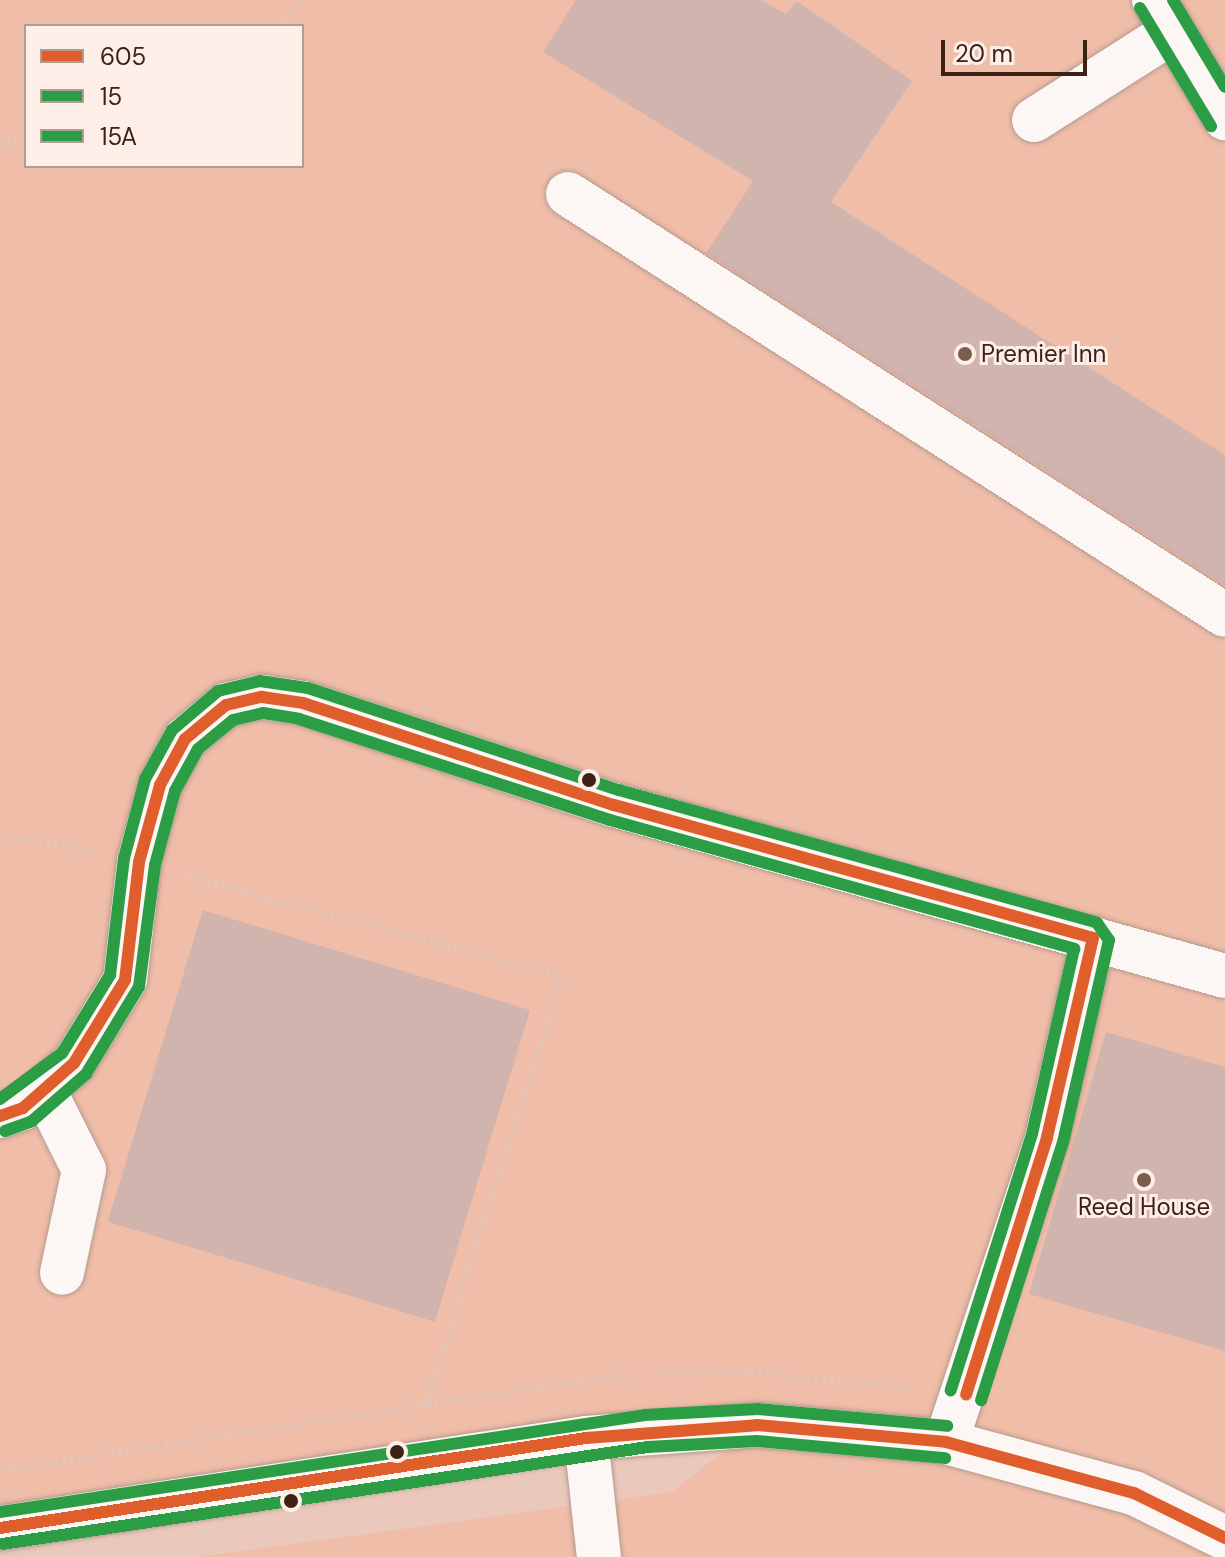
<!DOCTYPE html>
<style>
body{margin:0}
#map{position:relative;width:1225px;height:1557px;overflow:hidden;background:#eac9bc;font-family:"DM Sans",sans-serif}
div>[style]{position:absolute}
.built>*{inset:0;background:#f0bda8}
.building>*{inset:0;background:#d2b4ae;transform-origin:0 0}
.path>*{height:5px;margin-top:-2.5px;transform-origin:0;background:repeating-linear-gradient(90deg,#d6ccc7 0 2px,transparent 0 8px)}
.roads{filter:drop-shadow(0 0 2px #b59a8e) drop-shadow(0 0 2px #b59a8e)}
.minor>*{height:44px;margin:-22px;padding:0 22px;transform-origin:22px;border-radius:22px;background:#fcf7f5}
.bus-1>*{height:12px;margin:-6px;padding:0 6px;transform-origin:6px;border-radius:6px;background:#e05d2c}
.bus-2>*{height:12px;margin:-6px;padding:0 6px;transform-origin:6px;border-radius:6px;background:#2b9d45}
.bus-3>*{height:12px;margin:-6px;padding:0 6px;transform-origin:6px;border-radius:6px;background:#2b9d45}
.dots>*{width:22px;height:22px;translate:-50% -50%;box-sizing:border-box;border:4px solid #feeee8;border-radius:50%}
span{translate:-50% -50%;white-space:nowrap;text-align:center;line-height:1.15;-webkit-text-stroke:6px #feeee8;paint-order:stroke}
.poi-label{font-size:24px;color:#3d2115}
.left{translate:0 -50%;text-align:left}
.legend{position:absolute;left:24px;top:24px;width:280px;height:144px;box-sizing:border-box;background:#feeee8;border:2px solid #b19c94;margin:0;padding:10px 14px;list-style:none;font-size:24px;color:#3d2115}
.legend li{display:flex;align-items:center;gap:16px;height:40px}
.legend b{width:40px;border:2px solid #b19c94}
.scale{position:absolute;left:941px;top:40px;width:146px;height:36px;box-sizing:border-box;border:4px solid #3d2115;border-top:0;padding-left:10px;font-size:24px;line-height:28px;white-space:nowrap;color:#3d2115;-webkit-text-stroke:6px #feeee8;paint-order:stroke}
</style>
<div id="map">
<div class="built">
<div style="clip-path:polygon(evenodd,0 0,1225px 0,1225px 1557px,198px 1557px,672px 1492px,756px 1426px,0 1528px,0 0,26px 26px,302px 26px,302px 166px,26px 166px,26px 26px)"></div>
</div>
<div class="building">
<div style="clip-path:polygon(576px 0,761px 0,786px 14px,797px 1px,912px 81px,831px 202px,1225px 455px,1225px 585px,706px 253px,753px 181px,543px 52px)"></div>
<div style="left:203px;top:910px;width:342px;height:326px;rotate:17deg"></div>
<div style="clip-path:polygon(1106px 1032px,1225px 1067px,1225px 1351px,1029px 1294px)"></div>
</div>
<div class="path">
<div style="left:277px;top:26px;width:34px;rotate:-50deg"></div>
<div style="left:0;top:145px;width:28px;rotate:-21deg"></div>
<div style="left:0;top:835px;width:94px;rotate:9.8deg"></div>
<div style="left:184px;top:875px;width:391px;rotate:15.1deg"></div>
<div style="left:561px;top:977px;width:452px;rotate:107.6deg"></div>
<div style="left:0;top:1470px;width:616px;rotate:-8.77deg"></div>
<div style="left:609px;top:1376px;width:142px;rotate:-1.6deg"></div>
<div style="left:751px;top:1372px;width:161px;rotate:5.7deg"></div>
</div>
<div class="roads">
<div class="minor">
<div style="left:1154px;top:0;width:138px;rotate:59deg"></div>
<div style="left:1034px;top:120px;width:160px;rotate:-32.5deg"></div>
<div style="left:568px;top:194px;width:780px;rotate:32.65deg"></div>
<div style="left:44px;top:1090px;width:89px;rotate:63.4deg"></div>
<div style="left:84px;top:1170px;width:105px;rotate:102.1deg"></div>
<div style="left:0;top:1116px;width:24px;rotate:-19deg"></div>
<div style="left:23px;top:1108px;width:68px;rotate:-41.4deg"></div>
<div style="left:74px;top:1063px;width:97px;rotate:-58.4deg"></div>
<div style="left:125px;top:980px;width:119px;rotate:-83.2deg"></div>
<div style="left:139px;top:862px;width:80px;rotate:-74.7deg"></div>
<div style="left:160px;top:785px;width:52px;rotate:-61.5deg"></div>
<div style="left:185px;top:739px;width:53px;rotate:-39.7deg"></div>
<div style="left:226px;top:705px;width:37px;rotate:-13deg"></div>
<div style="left:262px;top:697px;width:41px;rotate:8.3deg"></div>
<div style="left:303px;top:703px;width:327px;rotate:18.2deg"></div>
<div style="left:614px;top:805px;width:634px;rotate:15.64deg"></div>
<div style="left:586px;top:1438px;width:120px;rotate:83.8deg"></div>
<div style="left:946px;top:1442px;width:320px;rotate:-71.6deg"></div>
<div style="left:1047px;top:1138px;width:205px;rotate:-77deg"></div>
<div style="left:0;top:1528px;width:593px;rotate:-8.73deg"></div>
<div style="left:586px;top:1438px;width:171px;rotate:-4.3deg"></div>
<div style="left:757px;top:1425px;width:190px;rotate:5.1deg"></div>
<div style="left:946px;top:1442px;width:195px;rotate:15.2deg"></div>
<div style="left:1134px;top:1493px;width:102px;rotate:26.3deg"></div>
</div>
</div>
<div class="bus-1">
<div style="left:0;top:1116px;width:24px;rotate:-19deg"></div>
<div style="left:23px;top:1108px;width:68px;rotate:-41.4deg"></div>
<div style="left:74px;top:1063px;width:97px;rotate:-58.4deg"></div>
<div style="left:125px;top:980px;width:119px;rotate:-83.2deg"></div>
<div style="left:139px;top:862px;width:80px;rotate:-74.7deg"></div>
<div style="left:160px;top:785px;width:52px;rotate:-61.5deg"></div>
<div style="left:185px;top:739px;width:53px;rotate:-39.7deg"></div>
<div style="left:226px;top:705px;width:37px;rotate:-13deg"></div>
<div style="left:262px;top:697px;width:41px;rotate:8.3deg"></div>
<div style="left:303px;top:703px;width:327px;rotate:18.2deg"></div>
<div style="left:614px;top:805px;width:497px;rotate:15.5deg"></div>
<div style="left:1093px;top:938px;width:205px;rotate:103deg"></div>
<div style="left:1047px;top:1138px;width:269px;rotate:107.5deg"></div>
<div style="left:0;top:1528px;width:593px;rotate:-8.73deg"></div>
<div style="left:586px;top:1438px;width:171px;rotate:-4.3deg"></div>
<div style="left:757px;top:1425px;width:190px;rotate:5.1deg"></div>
<div style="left:946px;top:1442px;width:195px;rotate:15.2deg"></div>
<div style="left:1134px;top:1493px;width:102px;rotate:26.3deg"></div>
</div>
<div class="bus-2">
<div style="left:1140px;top:8px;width:138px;rotate:59deg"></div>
<div style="left:5px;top:1131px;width:29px;rotate:-20deg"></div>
<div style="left:32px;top:1121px;width:72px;rotate:-41deg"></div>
<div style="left:86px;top:1074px;width:102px;rotate:-58.7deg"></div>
<div style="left:139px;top:987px;width:123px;rotate:-82.5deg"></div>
<div style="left:155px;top:865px;width:77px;rotate:-74.9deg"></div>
<div style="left:175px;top:791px;width:48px;rotate:-61.3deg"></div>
<div style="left:198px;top:749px;width:45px;rotate:-39.6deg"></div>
<div style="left:233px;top:720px;width:31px;rotate:-13deg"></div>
<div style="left:263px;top:713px;width:36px;rotate:9deg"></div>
<div style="left:299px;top:719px;width:327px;rotate:18deg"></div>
<div style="left:610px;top:820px;width:482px;rotate:15.5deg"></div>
<div style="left:1074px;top:949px;width:190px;rotate:102.8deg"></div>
<div style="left:1032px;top:1134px;width:269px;rotate:107.6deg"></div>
<div style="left:2px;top:1544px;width:653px;rotate:-8.54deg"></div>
<div style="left:648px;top:1447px;width:109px;rotate:-3.2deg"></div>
<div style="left:757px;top:1441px;width:189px;rotate:5.2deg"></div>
</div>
<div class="bus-3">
<div style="left:1173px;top:0;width:101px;rotate:59.1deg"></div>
<div style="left:0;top:1099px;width:77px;rotate:-36.6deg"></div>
<div style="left:62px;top:1053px;width:92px;rotate:-58.4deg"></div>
<div style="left:110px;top:975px;width:118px;rotate:-83.2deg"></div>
<div style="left:124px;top:858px;width:82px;rotate:-75.1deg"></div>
<div style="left:145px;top:779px;width:56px;rotate:-61.1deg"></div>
<div style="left:172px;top:730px;width:60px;rotate:-40.3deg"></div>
<div style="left:218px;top:691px;width:43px;rotate:-13.4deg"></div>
<div style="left:260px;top:681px;width:49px;rotate:8.3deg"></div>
<div style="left:308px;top:688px;width:327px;rotate:18.2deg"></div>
<div style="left:619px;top:790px;width:496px;rotate:15.5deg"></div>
<div style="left:1097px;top:923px;width:21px;rotate:55deg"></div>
<div style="left:1109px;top:940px;width:207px;rotate:102.8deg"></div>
<div style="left:1063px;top:1142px;width:271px;rotate:107.6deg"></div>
<div style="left:0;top:1512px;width:652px;rotate:-8.55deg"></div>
<div style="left:645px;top:1415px;width:113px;rotate:-3deg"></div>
<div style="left:758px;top:1409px;width:190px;rotate:5.1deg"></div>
</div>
<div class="dots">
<div style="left:965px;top:354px;background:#7a5c4f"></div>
<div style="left:589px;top:780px;background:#3d2115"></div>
<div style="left:1144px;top:1180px;background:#7a5c4f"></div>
<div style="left:397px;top:1452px;background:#3d2115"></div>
<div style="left:291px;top:1501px;background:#3d2115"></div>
</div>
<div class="poi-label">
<span class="left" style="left:981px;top:354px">Premier Inn</span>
<span style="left:1144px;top:1207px">Reed House</span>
</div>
<ul class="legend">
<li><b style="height:10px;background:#e05d2c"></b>605</li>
<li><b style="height:10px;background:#2b9d45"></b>15</li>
<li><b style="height:10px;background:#2b9d45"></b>15A</li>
</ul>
<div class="scale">20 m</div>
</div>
